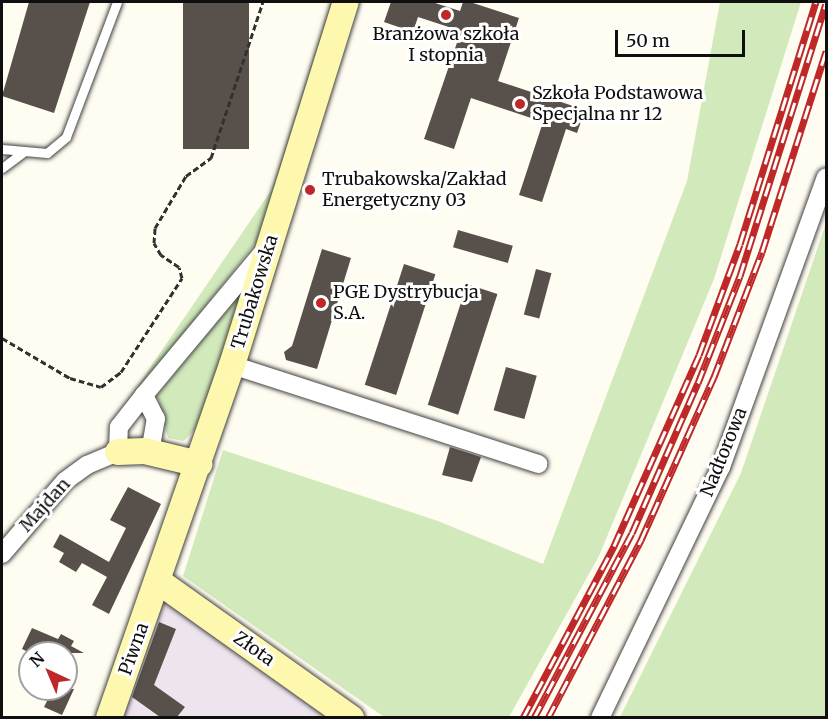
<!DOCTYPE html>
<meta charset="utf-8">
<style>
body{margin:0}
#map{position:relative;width:828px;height:719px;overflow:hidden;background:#fffdf1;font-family:Merriweather,serif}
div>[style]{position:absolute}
.industrial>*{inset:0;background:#ede4ed}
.green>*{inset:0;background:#d1e9bb}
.building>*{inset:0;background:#58514b;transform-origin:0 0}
.path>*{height:3px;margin-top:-1.5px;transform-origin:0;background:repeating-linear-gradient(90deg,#313131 0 6px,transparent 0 9px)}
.roads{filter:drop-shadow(0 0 2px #424242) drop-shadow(0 0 2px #424242)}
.lane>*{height:9px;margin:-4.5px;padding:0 4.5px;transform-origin:4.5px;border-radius:4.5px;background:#fff}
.street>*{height:18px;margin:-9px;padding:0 9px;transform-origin:9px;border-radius:9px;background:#fff}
.secondary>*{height:26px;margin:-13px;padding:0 13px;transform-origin:13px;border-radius:13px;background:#fdf8ae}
.rail>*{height:7px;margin-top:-3.5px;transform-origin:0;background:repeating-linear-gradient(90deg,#fff 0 14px,#be2828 0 28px);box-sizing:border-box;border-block:2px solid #be2828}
.dots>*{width:16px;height:16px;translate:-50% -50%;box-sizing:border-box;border:3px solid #fff;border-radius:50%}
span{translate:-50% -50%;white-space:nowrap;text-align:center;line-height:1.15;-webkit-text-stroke:6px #fff;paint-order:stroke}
.poi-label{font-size:18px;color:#0f0f0f}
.left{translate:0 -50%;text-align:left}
.street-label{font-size:18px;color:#0f0f0f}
.frame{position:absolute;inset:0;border:3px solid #0f0f0f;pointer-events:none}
.north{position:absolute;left:18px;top:641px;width:60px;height:60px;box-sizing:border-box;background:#fff;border:2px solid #9f9f9f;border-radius:50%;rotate:316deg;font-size:16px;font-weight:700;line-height:24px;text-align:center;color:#0f0f0f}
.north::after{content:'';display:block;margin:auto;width:21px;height:27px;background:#be2828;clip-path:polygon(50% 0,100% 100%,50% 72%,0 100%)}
.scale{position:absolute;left:615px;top:30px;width:130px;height:27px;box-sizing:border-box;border:3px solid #0f0f0f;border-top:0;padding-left:8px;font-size:18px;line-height:21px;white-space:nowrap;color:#0f0f0f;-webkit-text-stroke:4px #fff;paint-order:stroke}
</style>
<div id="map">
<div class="industrial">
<div style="clip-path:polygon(164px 602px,327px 717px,123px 718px)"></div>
</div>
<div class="green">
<div style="clip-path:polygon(331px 2px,337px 2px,262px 235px,111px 425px,272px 189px)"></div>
<div style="clip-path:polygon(720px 2px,801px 2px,714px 279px,599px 556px,509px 717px,384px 717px,183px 576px,223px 450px,438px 521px,543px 564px,687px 181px)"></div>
<div style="clip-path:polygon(826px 223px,826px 717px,620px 717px,741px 473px)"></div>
<div style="clip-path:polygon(245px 285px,198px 433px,194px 430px,184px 441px,168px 438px,157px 395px)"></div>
</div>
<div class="building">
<div style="clip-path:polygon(29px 2px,90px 2px,54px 113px,2px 96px)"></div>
<div style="left:183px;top:2px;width:66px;height:147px"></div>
<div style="clip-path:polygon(391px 2px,432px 2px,460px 11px,463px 2px,470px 2px,519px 18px,498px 81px,585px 110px,577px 133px,566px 129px,542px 202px,519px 195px,543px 122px,471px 98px,454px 149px,424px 139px,461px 31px,418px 17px,413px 32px,384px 22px)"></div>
<div style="left:458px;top:230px;width:57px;height:18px;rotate:16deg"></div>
<div style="clip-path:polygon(322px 249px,351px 258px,317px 369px,286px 360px,284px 352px,292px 346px)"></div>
<div style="left:404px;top:264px;width:33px;height:127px;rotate:18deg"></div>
<div style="left:536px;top:269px;width:16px;height:47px;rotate:15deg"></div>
<div style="left:467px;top:284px;width:32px;height:127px;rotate:18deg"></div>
<div style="left:506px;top:367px;width:32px;height:45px;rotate:16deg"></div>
<div style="clip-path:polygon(450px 447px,481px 457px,472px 482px,442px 475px)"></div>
<div style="clip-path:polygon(128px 487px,161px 504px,109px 614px,92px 605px,107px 577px,82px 563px,76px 572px,59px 562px,64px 553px,53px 547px,60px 534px,109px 562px,126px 528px,110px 520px)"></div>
<div style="clip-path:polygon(159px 622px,176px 629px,154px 685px,185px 707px,177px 717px,160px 717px,132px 697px)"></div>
<div style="clip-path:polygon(32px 628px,58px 639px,61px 634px,74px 641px,71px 646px,84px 653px,30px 653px,22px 649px)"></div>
<div style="clip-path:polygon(53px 689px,74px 689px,62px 715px,44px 707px)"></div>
</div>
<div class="path">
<div style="left:2px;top:338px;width:79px;rotate:30.5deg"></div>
<div style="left:70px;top:378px;width:32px;rotate:16deg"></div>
<div style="left:101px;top:387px;width:25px;rotate:-37deg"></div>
<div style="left:121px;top:372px;width:112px;rotate:-57deg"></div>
<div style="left:182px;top:278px;width:11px;rotate:-105deg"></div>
<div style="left:179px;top:267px;width:22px;rotate:-146deg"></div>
<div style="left:161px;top:255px;width:14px;rotate:-120deg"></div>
<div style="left:154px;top:243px;width:15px;rotate:-86deg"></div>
<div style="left:155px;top:228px;width:61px;rotate:-59.2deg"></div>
<div style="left:186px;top:176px;width:31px;rotate:-36deg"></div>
<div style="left:211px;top:158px;width:164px;rotate:-71.6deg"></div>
</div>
<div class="roads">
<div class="lane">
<div style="left:2px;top:149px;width:45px;rotate:5.1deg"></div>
<div style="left:47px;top:153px;width:25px;rotate:-40deg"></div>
<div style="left:66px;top:137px;width:144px;rotate:-69.3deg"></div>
<div style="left:2px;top:168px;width:26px;rotate:-37deg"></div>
</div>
<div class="street">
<div style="left:232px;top:365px;width:322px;rotate:17.9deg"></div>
<div style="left:150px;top:452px;width:34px;rotate:-80deg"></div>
<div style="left:156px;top:419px;width:27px;rotate:-117deg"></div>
<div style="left:144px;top:395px;width:186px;rotate:-50.2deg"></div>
<div style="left:2px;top:554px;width:96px;rotate:-49.2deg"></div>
<div style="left:65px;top:481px;width:27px;rotate:-36deg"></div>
<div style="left:87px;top:465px;width:34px;rotate:-23deg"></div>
<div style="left:118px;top:452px;width:25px;rotate:-88deg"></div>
<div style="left:119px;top:427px;width:41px;rotate:-52deg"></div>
<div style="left:600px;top:718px;width:279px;rotate:-64.3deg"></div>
<div style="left:721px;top:467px;width:308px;rotate:-70.1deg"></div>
</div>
<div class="secondary">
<div style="left:118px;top:452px;width:27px;rotate:-2deg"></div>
<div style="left:145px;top:451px;width:56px;rotate:13.5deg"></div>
<div style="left:158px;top:581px;width:237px;rotate:35.4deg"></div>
<div style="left:109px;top:718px;width:374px;rotate:-70.8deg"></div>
<div style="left:232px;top:365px;width:380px;rotate:-72.6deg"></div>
</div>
</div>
<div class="rail">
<div style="left:523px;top:718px;width:195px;rotate:-62.1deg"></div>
<div style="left:614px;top:546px;width:209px;rotate:-66deg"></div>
<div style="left:699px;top:355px;width:118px;rotate:-69.7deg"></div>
<div style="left:740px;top:244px;width:254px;rotate:-72.6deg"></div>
<div style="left:534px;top:718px;width:209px;rotate:-62.1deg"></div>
<div style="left:632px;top:533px;width:164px;rotate:-66.3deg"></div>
<div style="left:698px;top:383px;width:115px;rotate:-68.6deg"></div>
<div style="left:740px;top:276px;width:285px;rotate:-72.5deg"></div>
<div style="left:548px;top:718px;width:201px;rotate:-62.4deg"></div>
<div style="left:641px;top:540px;width:179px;rotate:-65.9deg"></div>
<div style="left:714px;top:377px;width:134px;rotate:-69deg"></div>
<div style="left:762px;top:252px;width:211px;rotate:-72.3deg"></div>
</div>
<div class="dots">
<div style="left:446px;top:15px;background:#be2828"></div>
<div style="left:520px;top:104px;background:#be2828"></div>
<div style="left:310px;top:190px;background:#be2828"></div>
<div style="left:321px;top:303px;background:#be2828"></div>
</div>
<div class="poi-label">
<span style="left:446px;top:45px">Branżowa szkoła<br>I stopnia</span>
<span class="left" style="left:532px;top:104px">Szkoła Podstawowa<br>Specjalna nr 12</span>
<span class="left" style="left:322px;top:190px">Trubakowska/Zakład<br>Energetyczny 03</span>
<span class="left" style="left:333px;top:303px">PGE Dystrybucja<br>S.A.</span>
</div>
<div class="street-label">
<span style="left:255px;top:292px;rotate:-73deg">Trubakowska</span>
<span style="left:724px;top:452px;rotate:-68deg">Nadtorowa</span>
<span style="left:45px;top:505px;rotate:-48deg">Majdan</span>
<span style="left:134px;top:649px;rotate:-70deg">Piwna</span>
<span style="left:254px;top:649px;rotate:35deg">Złota</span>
</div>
<div class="frame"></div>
<div class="north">N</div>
<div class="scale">50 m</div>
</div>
